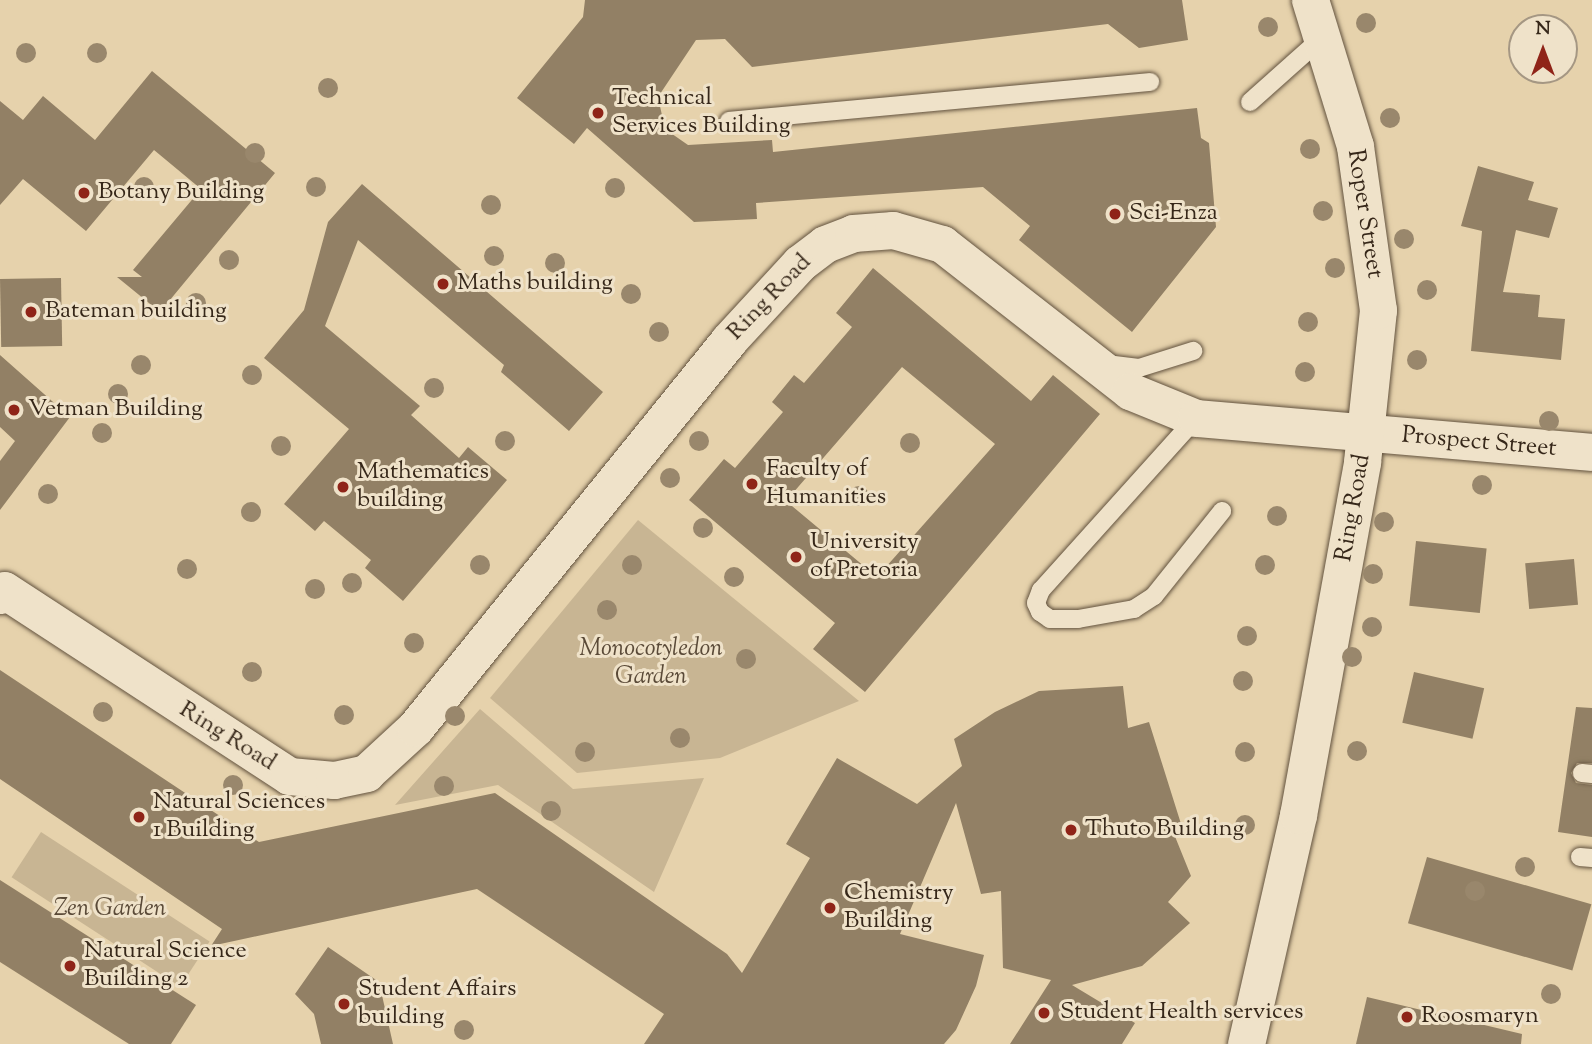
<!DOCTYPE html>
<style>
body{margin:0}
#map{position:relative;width:1592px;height:1044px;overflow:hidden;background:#e6d2ac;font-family:"Sorts Mill Goudy",serif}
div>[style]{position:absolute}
.green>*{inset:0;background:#c8b593;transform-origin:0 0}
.building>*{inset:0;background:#928065;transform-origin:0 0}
.roads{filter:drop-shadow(0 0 2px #62523e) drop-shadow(0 0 2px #62523e)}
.service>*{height:18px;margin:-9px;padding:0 9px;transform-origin:9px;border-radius:9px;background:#efe2c9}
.minor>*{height:37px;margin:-18.5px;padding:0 18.5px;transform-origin:18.5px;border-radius:18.5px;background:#efe2c9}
.trees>*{width:20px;height:20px;margin:-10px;border-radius:50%;background:#99876c}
.dots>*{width:19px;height:19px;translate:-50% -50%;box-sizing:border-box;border:4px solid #efe2c9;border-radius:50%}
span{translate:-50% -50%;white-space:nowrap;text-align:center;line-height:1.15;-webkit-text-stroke:6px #efe2c9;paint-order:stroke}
.poi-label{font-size:24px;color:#362719}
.left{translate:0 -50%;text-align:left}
.street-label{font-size:24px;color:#362719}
.park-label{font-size:24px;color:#5a4a38;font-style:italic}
.north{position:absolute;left:1508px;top:14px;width:70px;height:70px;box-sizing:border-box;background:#efe2c9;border:2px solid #a59783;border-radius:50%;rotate:0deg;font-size:19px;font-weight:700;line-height:28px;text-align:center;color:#362719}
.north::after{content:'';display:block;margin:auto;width:24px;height:32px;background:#8f2418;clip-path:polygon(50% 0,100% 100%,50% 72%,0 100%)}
</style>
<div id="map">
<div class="green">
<div style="clip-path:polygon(638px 520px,859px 701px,720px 758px,577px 773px,490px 698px)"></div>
<div style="clip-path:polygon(480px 709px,573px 789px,704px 778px,654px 892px,498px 785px,395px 805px)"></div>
<div style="left:41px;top:832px;width:201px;height:54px;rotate:33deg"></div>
</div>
<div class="building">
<div style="clip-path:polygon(585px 0,1182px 0,1188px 40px,1139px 48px,1108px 24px,752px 67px,725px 39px,696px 40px,658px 97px,665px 129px,688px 145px,772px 140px,773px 152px,1197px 108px,1201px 138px,1209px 143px,1216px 227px,1132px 332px,1019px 240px,1030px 226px,983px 187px,756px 203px,757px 219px,694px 222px,587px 128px,574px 144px,517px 98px,583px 17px)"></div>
<div style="clip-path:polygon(152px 71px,275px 173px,160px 312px,117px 277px,142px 277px,133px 270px,201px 189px,154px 150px,86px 231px,23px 179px,0 205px,0 101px,23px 120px,43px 96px,95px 140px)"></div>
<div style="clip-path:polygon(1478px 166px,1534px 182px,1528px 200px,1558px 208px,1549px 238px,1516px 230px,1503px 292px,1540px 295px,1538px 317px,1565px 319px,1561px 360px,1471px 351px,1482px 231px,1461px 226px)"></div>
<div style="clip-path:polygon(362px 184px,603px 392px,569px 431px,501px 372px,504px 365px,358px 240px,325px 326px,420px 406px,411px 415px,459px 458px,468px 447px,507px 480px,403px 601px,365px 568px,371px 560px,324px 521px,315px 531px,284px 504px,349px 429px,264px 358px,304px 310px,328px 222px)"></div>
<div style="clip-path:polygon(evenodd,873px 268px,1031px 401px,1053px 375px,1100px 414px,865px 692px,813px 649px,835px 623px,689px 500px,724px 459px,735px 468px,783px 412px,772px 402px,794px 375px,804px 383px,852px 327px,836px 313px,873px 268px,902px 367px,995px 444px,877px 577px,786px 501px,902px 367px)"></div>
<div style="left:61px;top:278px;width:68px;height:61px;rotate:89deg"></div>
<div style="clip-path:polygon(0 355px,70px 417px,0 510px,0 461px,15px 441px,0 427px)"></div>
<div style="left:1416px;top:541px;width:71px;height:65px;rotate:6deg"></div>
<div style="left:1574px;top:559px;width:46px;height:49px;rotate:85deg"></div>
<div style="clip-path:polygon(0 670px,259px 842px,495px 793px,727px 954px,742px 973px,810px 858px,786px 844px,837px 758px,917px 804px,962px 766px,954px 739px,995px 712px,1039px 691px,1123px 686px,1128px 728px,1149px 722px,1182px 827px,1174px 834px,1191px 876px,1168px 902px,1190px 923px,1142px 966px,1072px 985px,1135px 1023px,1122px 1044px,1010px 1044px,1051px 980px,1003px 968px,1001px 891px,981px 894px,956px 803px,900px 934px,984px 955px,976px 986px,956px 1030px,944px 1044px,644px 1044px,664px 1014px,477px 889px,211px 946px,222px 929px,0 779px)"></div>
<div style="left:1414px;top:672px;width:72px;height:52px;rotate:13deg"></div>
<div style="clip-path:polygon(1576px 707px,1592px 708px,1592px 763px,1577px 763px,1571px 773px,1576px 783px,1592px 785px,1592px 837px,1558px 832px)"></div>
<div style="left:1427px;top:857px;width:171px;height:69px;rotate:16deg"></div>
<div style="clip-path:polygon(0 880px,196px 1005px,171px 1044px,129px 1044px,0 962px)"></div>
<div style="clip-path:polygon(328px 947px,379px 982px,393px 1044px,321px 1044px,314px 1014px,295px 994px)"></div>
<div style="clip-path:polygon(1367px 997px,1522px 1034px,1521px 1044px,1356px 1044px)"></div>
</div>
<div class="roads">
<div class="service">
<div style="left:1250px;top:102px;width:98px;rotate:-41.7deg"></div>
<div style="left:729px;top:121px;width:423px;rotate:-5.3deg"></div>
<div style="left:1106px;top:364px;width:33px;rotate:7deg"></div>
<div style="left:1139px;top:368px;width:57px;rotate:-17.5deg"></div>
<div style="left:1196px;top:418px;width:232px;rotate:132deg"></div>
<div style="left:1041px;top:590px;width:14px;rotate:111deg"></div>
<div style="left:1036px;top:603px;width:10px;rotate:66deg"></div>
<div style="left:1040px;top:612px;width:12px;rotate:35deg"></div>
<div style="left:1050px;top:619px;width:28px"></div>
<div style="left:1078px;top:619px;width:57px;rotate:-10.1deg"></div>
<div style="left:1134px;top:609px;width:24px;rotate:-33deg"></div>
<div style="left:1154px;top:596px;width:109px;rotate:-51.3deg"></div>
<div style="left:1582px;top:773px;width:10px;rotate:6deg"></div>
<div style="left:1580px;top:857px;width:12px;rotate:5deg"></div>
</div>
<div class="minor">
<div style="left:0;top:595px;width:6px;rotate:-51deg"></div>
<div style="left:4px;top:590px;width:340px;rotate:33.1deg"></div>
<div style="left:289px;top:776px;width:45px;rotate:5.1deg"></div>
<div style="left:334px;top:780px;width:33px;rotate:-12deg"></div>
<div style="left:366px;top:773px;width:67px;rotate:-42.6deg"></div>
<div style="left:415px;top:728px;width:498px;rotate:-51deg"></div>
<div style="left:728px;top:341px;width:106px;rotate:-47.3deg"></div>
<div style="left:800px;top:263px;width:31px;rotate:-37deg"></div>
<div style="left:825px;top:244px;width:30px;rotate:-21deg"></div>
<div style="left:853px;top:233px;width:40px;rotate:-4.3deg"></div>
<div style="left:893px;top:230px;width:51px;rotate:15.9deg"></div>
<div style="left:942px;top:244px;width:239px;rotate:38deg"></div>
<div style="left:1130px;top:391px;width:71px;rotate:22.2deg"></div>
<div style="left:1196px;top:418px;width:397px;rotate:4.9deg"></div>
<div style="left:1246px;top:1044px;width:235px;rotate:-77.2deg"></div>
<div style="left:1298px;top:815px;width:359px;rotate:-79.7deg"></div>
<div style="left:1362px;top:462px;width:153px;rotate:-84deg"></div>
<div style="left:1378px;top:310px;width:166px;rotate:-98deg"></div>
<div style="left:1355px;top:146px;width:153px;rotate:-107.1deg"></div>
</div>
</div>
<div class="trees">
<div style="left:1366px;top:23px"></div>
<div style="left:1268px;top:27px"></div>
<div style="left:26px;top:53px"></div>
<div style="left:97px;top:53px"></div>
<div style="left:328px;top:88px"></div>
<div style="left:1390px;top:118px"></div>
<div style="left:1310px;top:149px"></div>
<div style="left:255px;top:153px"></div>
<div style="left:144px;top:187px"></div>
<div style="left:316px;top:187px"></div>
<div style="left:615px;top:188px"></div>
<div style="left:491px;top:205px"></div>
<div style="left:1323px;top:211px"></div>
<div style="left:1404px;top:239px"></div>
<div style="left:494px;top:256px"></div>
<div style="left:229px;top:260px"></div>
<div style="left:555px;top:263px"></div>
<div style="left:1335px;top:268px"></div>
<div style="left:1427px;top:290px"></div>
<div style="left:631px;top:294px"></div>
<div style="left:196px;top:303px"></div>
<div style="left:1308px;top:322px"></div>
<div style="left:659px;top:332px"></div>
<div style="left:1417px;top:360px"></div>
<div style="left:141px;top:365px"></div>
<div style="left:1305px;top:372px"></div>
<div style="left:252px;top:375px"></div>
<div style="left:434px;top:388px"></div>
<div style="left:118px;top:394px"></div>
<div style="left:1549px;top:421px"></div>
<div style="left:102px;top:433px"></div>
<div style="left:505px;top:441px"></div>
<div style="left:699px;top:441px"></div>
<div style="left:910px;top:443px"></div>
<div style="left:281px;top:446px"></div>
<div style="left:670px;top:478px"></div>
<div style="left:1482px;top:485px"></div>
<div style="left:48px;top:494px"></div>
<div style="left:859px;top:496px"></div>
<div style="left:251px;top:512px"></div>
<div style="left:1277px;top:516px"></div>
<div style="left:1384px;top:522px"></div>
<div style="left:703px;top:528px"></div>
<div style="left:480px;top:565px"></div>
<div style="left:632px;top:565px"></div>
<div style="left:1265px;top:565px"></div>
<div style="left:187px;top:569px"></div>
<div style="left:1373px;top:574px"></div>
<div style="left:734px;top:577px"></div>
<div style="left:352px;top:583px"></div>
<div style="left:315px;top:589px"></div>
<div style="left:607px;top:610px"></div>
<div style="left:1372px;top:627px"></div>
<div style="left:1247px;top:636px"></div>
<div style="left:414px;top:643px"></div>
<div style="left:1352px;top:657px"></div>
<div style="left:746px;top:659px"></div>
<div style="left:252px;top:672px"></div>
<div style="left:1243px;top:681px"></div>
<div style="left:103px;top:712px"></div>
<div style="left:344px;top:715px"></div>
<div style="left:455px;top:716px"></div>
<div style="left:680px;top:738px"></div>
<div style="left:1357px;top:751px"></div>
<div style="left:585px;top:752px"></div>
<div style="left:1245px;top:752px"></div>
<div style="left:233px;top:785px"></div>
<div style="left:444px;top:786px"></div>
<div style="left:551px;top:811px"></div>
<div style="left:1245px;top:825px"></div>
<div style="left:1525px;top:867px"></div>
<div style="left:1475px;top:891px"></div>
<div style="left:1551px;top:994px"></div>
<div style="left:464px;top:1030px"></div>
</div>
<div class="dots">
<div style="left:598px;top:113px;background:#8f2418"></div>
<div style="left:84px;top:193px;background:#8f2418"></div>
<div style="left:1115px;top:214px;background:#8f2418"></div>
<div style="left:443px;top:284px;background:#8f2418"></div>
<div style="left:31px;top:312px;background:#8f2418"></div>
<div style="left:14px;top:410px;background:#8f2418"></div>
<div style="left:752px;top:484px;background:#8f2418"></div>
<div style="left:343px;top:487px;background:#8f2418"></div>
<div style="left:796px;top:557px;background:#8f2418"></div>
<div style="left:139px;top:817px;background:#8f2418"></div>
<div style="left:1071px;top:830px;background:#8f2418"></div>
<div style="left:830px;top:908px;background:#8f2418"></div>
<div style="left:70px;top:966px;background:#8f2418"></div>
<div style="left:344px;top:1004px;background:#8f2418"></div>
<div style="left:1044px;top:1013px;background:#8f2418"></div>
<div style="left:1407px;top:1017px;background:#8f2418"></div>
</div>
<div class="poi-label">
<span class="left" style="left:612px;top:113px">Technical<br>Services Building</span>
<span class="left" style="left:98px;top:193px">Botany Building</span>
<span class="left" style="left:1129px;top:214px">Sci-Enza</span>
<span class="left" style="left:457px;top:284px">Maths building</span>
<span class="left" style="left:45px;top:312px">Bateman building</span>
<span class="left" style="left:28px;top:410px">Vetman Building</span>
<span class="left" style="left:766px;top:484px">Faculty of<br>Humanities</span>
<span class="left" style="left:357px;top:487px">Mathematics<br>building</span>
<span class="left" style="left:810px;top:557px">University<br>of Pretoria</span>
<span class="left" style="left:153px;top:817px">Natural Sciences<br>1 Building</span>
<span class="left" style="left:1085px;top:830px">Thuto Building</span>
<span class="left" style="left:844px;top:908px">Chemistry<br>Building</span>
<span class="left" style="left:84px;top:966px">Natural Science<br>Building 2</span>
<span class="left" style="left:358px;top:1004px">Student Affairs<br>building</span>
<span class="left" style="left:1060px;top:1013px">Student Health services</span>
<span class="left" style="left:1421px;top:1017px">Roosmaryn</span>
</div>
<div class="street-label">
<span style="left:1364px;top:214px;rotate:81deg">Roper Street</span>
<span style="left:770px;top:298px;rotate:-46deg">Ring Road</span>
<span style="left:1479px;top:443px;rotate:5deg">Prospect Street</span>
<span style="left:1354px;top:508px;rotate:-80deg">Ring Road</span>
<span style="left:227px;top:737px;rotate:32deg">Ring Road</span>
</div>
<div class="park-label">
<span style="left:651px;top:664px">Monocotyledon<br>Garden</span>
<span style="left:110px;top:910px">Zen Garden</span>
</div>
<div class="north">N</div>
</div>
